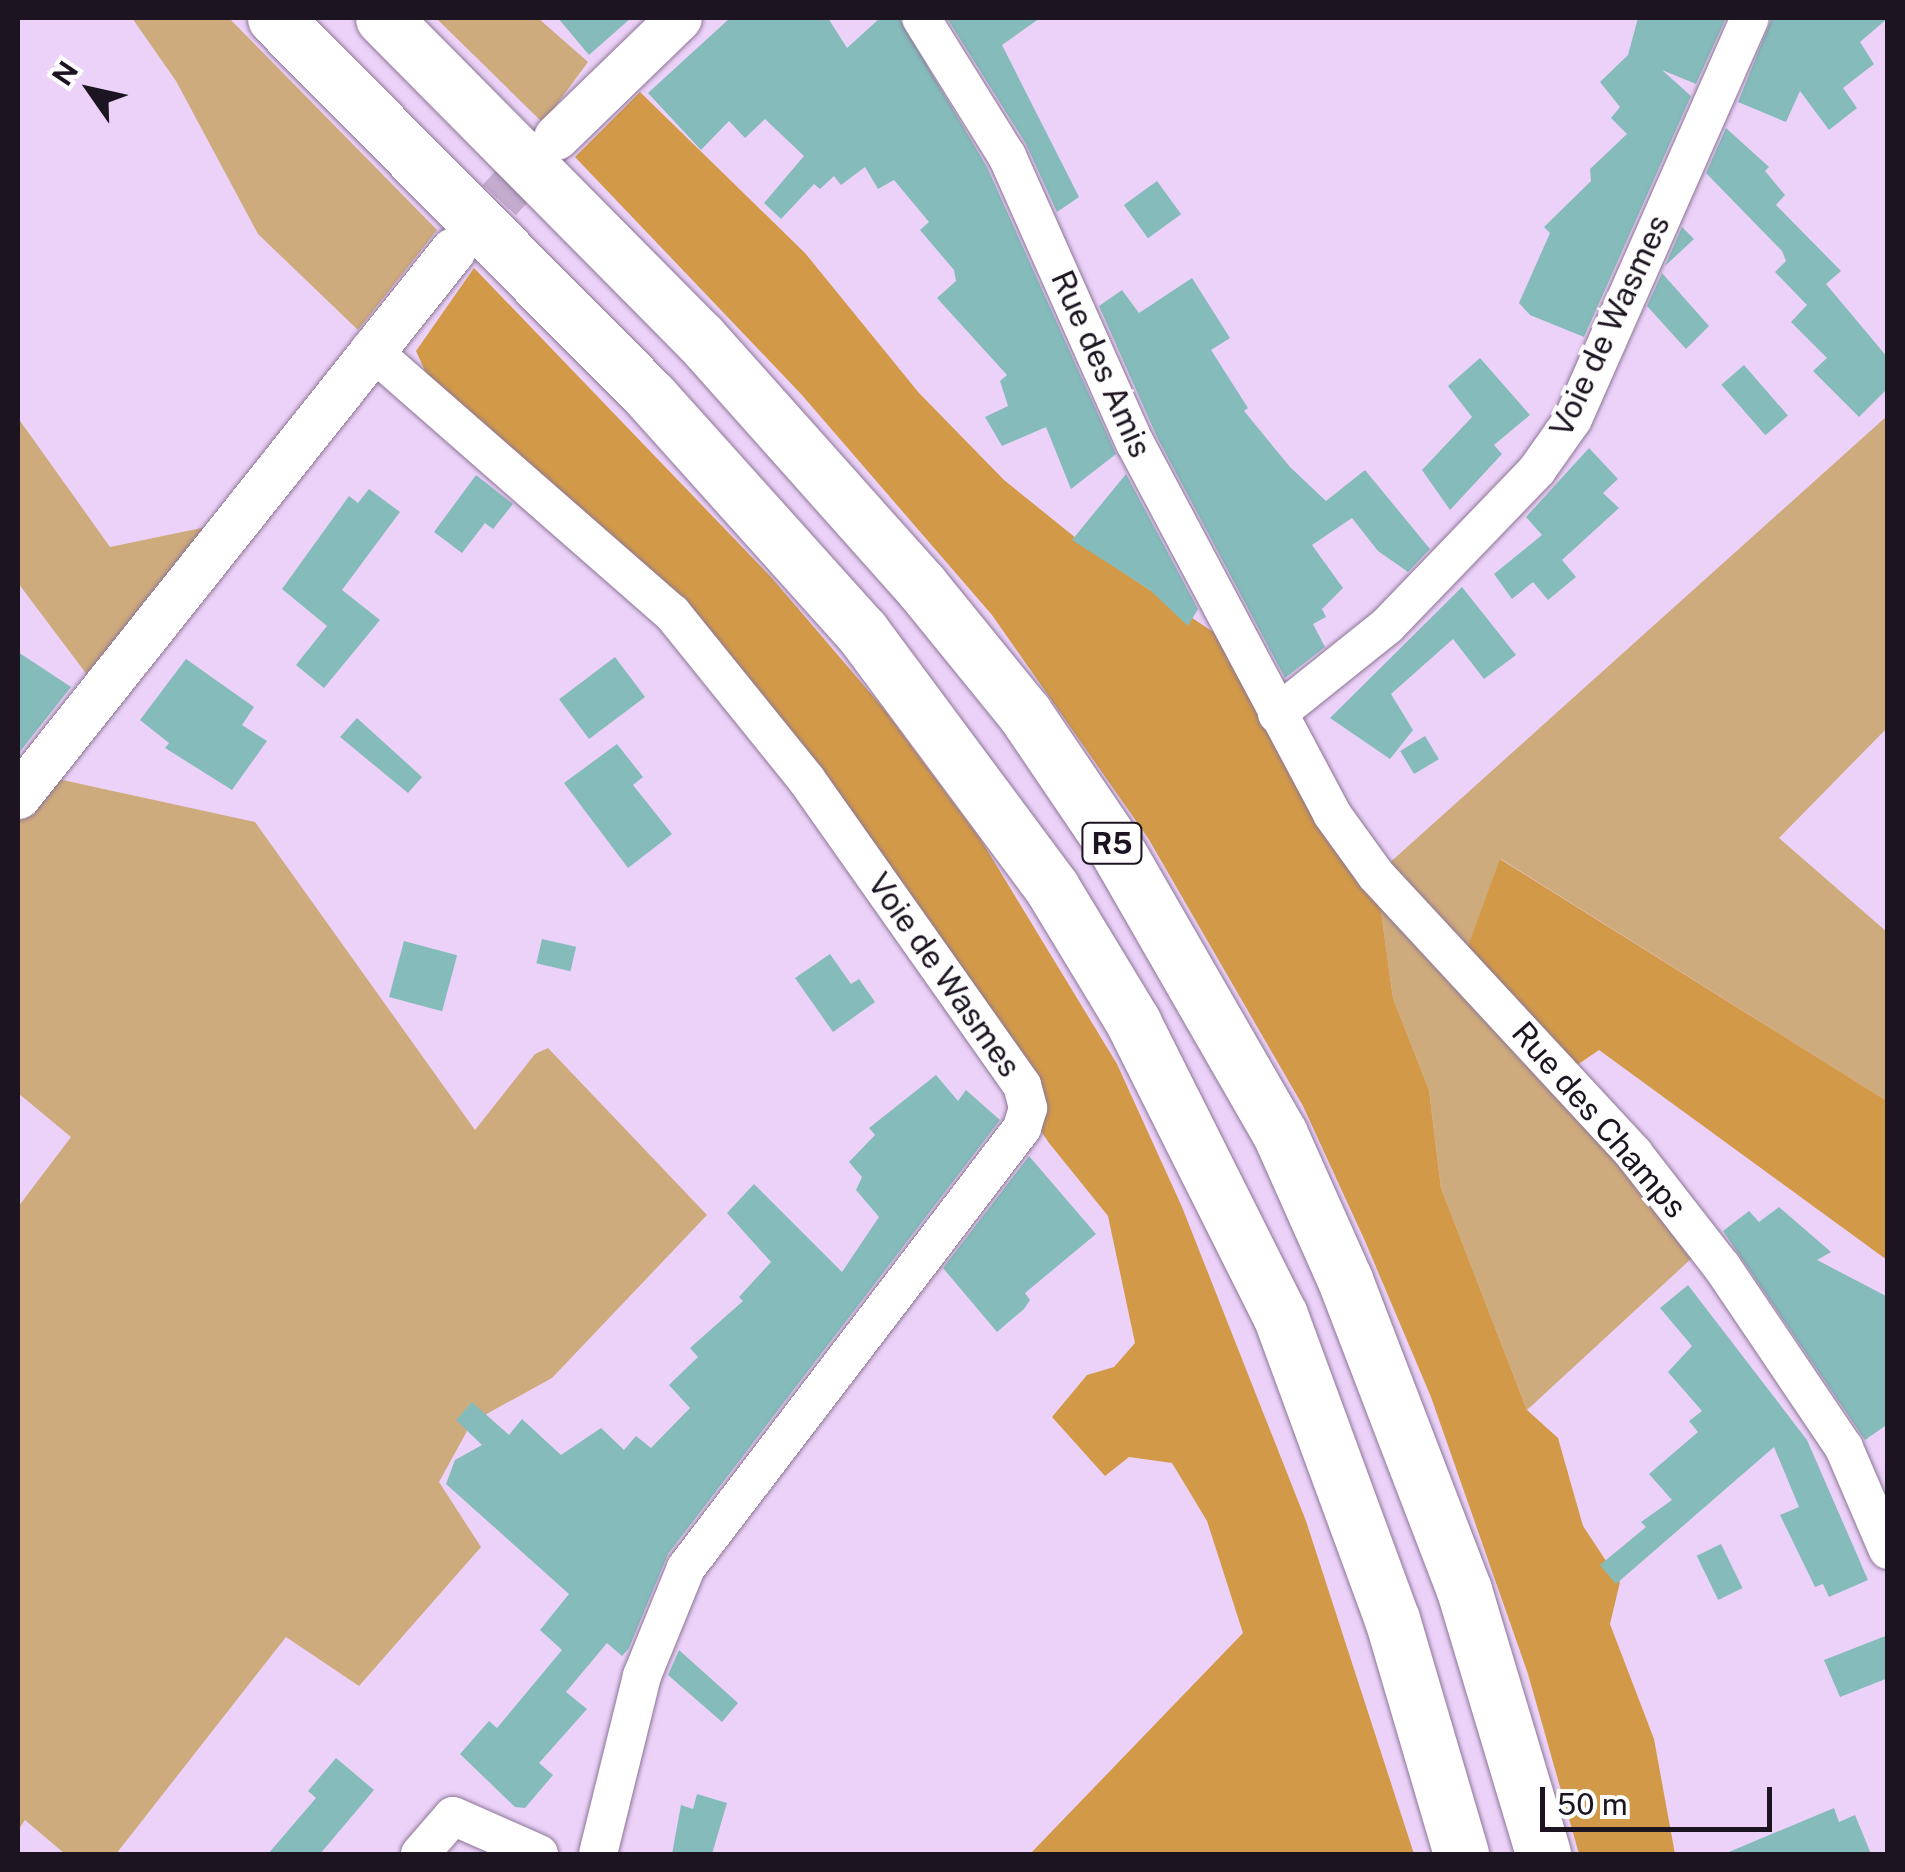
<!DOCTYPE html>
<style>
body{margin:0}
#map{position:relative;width:1905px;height:1872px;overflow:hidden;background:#ecd2f8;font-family:"Public Sans",sans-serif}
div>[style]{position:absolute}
.green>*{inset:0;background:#ceab7c}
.forest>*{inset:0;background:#d29a48}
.building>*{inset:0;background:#85bcbb;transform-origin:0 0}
.tertiary-tunnel>*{height:45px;margin-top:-22.5px;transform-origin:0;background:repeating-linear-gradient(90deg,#c3accd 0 45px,transparent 0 67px)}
.roads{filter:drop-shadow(0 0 2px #8c7597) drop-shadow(0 0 2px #8c7597)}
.minor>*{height:38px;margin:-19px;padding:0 19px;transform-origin:19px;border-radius:19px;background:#fff}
.tertiary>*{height:45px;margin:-22.5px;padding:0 22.5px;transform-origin:22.5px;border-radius:22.5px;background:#fff}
.motorway>*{height:55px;margin:-27.5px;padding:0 27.5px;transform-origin:27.5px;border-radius:27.5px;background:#fff}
span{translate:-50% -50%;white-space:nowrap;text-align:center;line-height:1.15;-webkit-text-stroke:8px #fefefe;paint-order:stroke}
.shield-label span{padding:2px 8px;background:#fefefe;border:2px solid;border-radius:8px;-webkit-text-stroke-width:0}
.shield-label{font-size:30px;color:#1d1421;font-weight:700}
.street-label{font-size:32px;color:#1d1421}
.frame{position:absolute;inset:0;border:20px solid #1d1421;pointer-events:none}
.north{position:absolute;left:40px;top:40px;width:100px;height:100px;-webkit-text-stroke:8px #fefefe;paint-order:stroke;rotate:304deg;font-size:28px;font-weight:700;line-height:40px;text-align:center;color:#1d1421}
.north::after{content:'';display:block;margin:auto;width:35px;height:45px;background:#1d1421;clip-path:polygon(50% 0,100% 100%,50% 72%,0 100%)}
.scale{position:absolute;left:1540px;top:1787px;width:232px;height:45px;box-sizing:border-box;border:5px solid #1d1421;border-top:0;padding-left:12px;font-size:30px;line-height:35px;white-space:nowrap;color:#1d1421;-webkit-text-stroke:8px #fefefe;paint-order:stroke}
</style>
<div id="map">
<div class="green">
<div style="clip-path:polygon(132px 18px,229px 18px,437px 230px,358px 330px,258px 234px,176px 81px)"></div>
<div style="clip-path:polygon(436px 18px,538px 18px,588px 62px,543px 123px)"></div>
<div style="clip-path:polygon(1887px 416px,1887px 728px,1779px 838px,1887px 932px,1887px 1101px,1501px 859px,1461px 965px,1705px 1246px,1527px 1410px,1441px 1188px,1429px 1090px,1393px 998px,1376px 875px)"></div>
<div style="clip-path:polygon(18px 418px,110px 547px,235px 521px,100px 692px,18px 583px)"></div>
<div style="clip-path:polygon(35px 774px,255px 822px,475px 1130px,535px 1054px,548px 1048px,707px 1215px,552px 1378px,472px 1422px,439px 1482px,481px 1547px,359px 1686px,286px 1637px,116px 1854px,65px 1854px,25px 1820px,18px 1831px,18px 1207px,71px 1137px,18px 1093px,18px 796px)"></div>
</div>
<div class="forest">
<div style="clip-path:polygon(640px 92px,805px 253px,919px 393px,1004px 480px,1097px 555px,1245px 653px,1376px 875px,1393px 998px,1429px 1090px,1441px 1188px,1527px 1410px,1558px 1438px,1583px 1526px,1620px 1582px,1610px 1624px,1654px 1739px,1675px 1854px,1579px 1854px,1528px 1674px,1431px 1397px,1365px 1241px,1303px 1106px,1148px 838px,992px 615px,801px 394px,575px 157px)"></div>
<div style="clip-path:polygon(474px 268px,771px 577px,884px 709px,981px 840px,1117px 1064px,1182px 1207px,1306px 1521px,1414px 1854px,1030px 1854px,1243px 1633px,1207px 1521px,1172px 1463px,1129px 1457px,1105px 1476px,1052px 1417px,1087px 1375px,1114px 1367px,1135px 1343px,1108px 1216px,1049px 1143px,750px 705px,443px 410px,416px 351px)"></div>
<div style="clip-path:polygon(1500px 859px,1887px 1101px,1887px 1260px,1599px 1050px,1564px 1074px,1461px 965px)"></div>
</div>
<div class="building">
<div style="clip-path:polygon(558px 18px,631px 18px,589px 55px)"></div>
<div style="clip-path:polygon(730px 18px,828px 18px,847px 48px,880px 18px,899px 18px,987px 167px,1116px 454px,1071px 489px,1046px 427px,1002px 446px,985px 417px,1008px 406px,1000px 381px,1007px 375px,937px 298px,956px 281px,954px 270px,920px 230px,929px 222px,894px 180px,878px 189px,865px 167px,841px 185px,834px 176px,820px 189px,814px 184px,781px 219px,764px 203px,804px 156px,765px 119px,745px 138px,729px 121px,701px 150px,648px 93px)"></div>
<div style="clip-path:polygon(947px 18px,1040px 18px,1002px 45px,1079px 197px,1057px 212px,1026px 144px)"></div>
<div style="clip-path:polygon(1638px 18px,1726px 18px,1696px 84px,1662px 70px,1691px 96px,1584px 337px,1530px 315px,1519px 303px,1550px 233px,1544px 227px,1591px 181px,1590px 169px,1627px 134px,1611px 118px,1620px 107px,1600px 82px,1628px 55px)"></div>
<div style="clip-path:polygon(1772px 18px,1888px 18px,1860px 42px,1874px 64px,1843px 88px,1857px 108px,1829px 130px,1800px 91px,1786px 122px,1738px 102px)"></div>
<div style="clip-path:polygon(1726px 128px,1769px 167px,1765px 171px,1785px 195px,1776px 205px,1841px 271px,1826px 284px,1888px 358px,1888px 388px,1859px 417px,1813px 371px,1827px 358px,1791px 322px,1807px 305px,1775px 272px,1786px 261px,1782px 251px,1706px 173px)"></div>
<div style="left:1157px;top:181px;width:41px;height:41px;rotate:54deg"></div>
<div style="clip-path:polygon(1682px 227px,1694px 239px,1665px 266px)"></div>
<div style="clip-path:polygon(1662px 273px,1709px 326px,1686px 349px,1647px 306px)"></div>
<div style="clip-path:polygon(1192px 278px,1230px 338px,1211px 350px,1248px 408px,1244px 411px,1290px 467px,1326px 501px,1365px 470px,1430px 549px,1408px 572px,1378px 551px,1352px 518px,1312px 545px,1343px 588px,1322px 609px,1326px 617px,1313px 624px,1325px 647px,1285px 678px,1157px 437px,1099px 306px,1122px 290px,1139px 313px)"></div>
<div style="clip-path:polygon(1480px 358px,1530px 415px,1494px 445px,1502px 454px,1450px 510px,1422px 470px,1472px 417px,1448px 386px)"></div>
<div style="left:1744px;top:365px;width:67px;height:30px;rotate:49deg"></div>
<div style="clip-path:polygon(1589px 448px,1618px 479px,1603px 493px,1619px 508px,1562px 560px,1576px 577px,1548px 600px,1533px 582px,1512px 599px,1494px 574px,1542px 535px,1526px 517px)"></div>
<div style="clip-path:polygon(1126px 474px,1198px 609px,1188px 626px,1150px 590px,1072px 540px)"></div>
<div style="clip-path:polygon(476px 475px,513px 504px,493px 529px,485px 523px,462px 553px,434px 532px)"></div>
<div style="clip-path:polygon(369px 489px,400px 512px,342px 590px,380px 620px,324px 688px,296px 665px,327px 626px,282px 589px,349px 496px,358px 503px)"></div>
<div style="clip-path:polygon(1462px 587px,1516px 655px,1484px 679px,1453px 639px,1391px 694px,1413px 730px,1390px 759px,1330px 718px)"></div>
<div style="clip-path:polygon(18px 652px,71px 687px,18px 754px)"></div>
<div style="left:615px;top:657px;width:50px;height:70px;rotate:53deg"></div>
<div style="clip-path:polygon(186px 659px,254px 707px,242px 725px,267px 741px,232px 790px,165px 748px,169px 743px,140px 720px)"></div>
<div style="clip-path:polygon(357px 718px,422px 777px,408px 793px,340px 737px)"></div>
<div style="left:1425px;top:736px;width:27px;height:29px;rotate:59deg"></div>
<div style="clip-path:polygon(617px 744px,643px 777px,633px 785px,672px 834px,628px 868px,564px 783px)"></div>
<div style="left:542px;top:939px;width:35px;height:25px;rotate:13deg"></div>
<div style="left:404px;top:941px;width:55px;height:58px;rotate:15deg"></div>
<div style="clip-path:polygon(830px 954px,851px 984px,859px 979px,875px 1002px,833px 1032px,795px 978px)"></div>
<div style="clip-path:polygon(936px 1075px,958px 1101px,966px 1090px,1000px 1120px,668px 1554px,629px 1648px,622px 1656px,607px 1643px,566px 1692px,587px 1709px,539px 1763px,553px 1775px,525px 1808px,515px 1807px,460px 1754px,489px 1721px,497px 1728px,562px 1650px,540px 1630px,569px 1594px,446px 1484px,455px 1460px,482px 1445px,456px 1420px,472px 1402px,509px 1435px,522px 1419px,561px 1455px,601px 1428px,624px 1450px,636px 1436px,651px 1448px,690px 1408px,669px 1385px,698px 1357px,690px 1348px,743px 1301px,739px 1297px,771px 1262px,727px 1213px,754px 1184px,842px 1272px,879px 1217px,856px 1190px,862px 1177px,849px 1162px,875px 1135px,869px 1128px)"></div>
<div style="clip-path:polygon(1029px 1156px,1096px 1234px,1025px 1293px,1030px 1300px,1024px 1309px,997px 1332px,943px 1268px)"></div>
<div style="clip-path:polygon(1779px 1207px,1831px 1252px,1817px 1260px,1888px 1297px,1888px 1424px,1865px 1440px,1723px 1231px,1749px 1211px,1759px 1222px)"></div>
<div style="clip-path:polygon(1688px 1285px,1807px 1440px,1868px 1580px,1829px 1597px,1823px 1584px,1815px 1587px,1780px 1515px,1799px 1507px,1774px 1447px,1616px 1584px,1600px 1565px,1646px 1527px,1641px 1522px,1672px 1500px,1649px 1474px,1698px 1432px,1689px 1421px,1702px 1411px,1668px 1372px,1692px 1346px,1660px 1308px)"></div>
<div style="left:1721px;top:1544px;width:49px;height:27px;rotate:64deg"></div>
<div style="clip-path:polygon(1888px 1635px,1888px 1678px,1840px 1697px,1824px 1660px)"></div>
<div style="clip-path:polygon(679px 1650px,738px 1703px,722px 1722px,668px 1675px)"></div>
<div style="clip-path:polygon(336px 1758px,374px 1790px,320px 1854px,268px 1854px,316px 1798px,308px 1791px)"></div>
<div style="clip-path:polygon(697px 1794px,727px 1803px,712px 1854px,672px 1854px,681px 1805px,693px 1809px)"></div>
<div style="clip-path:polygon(1834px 1808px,1839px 1822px,1855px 1815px,1871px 1854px,1724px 1854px)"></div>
</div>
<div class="tertiary-tunnel">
<div style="left:454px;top:249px;width:147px;rotate:-47.5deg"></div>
</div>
<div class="roads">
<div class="minor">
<div style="left:921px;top:18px;width:163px;rotate:58.1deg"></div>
<div style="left:1007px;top:156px;width:314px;rotate:66deg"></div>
<div style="left:1135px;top:443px;width:420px;rotate:62deg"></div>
<div style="left:1332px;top:814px;width:75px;rotate:54.2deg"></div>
<div style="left:1376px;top:875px;width:380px;rotate:47.2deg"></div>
<div style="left:1634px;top:1154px;width:143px;rotate:52.1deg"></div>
<div style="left:1722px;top:1267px;width:218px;rotate:56deg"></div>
<div style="left:1844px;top:1448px;width:111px;rotate:66.7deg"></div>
<div style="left:370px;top:349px;width:401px;rotate:41.2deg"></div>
<div style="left:672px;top:613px;width:213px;rotate:51.1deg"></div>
<div style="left:806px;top:779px;width:375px;rotate:54.8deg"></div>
<div style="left:1022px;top:1085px;width:24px;rotate:75deg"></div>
<div style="left:1028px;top:1108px;width:21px;rotate:107deg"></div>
<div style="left:1022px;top:1128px;width:554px;rotate:127.37deg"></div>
<div style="left:686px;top:1568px;width:117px;rotate:112.2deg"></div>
<div style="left:642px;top:1676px;width:183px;rotate:103.9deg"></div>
<div style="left:1277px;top:714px;width:142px;rotate:-38.7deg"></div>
<div style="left:1388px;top:625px;width:215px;rotate:-46.1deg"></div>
<div style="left:1537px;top:470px;width:62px;rotate:-54.8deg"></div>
<div style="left:1573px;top:419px;width:438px;rotate:-66.2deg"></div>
<div style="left:420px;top:1854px;width:50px;rotate:-49deg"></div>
<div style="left:453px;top:1816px;width:94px;rotate:23.8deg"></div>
</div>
<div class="tertiary">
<div style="left:556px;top:137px;width:171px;rotate:-44.1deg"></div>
<div style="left:18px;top:796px;width:698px;rotate:-51.46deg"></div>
</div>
<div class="motorway">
<div style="left:275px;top:18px;width:534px;rotate:45.23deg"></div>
<div style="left:651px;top:397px;width:316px;rotate:48.1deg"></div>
<div style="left:862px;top:632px;width:319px;rotate:53.4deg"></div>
<div style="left:1052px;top:888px;width:157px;rotate:58.8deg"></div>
<div style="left:1133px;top:1022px;width:328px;rotate:63.4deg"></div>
<div style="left:1280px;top:1315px;width:324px;rotate:69.8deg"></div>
<div style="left:1392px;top:1619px;width:245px;rotate:73.6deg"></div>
<div style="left:383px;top:18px;width:450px;rotate:45.3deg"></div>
<div style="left:700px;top:338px;width:332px;rotate:48.3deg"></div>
<div style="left:921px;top:586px;width:165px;rotate:50.9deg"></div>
<div style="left:1025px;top:714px;width:161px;rotate:55.9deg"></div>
<div style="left:1115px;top:847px;width:331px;rotate:60.1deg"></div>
<div style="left:1280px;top:1134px;width:160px;rotate:66deg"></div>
<div style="left:1345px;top:1280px;width:332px;rotate:69deg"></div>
<div style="left:1464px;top:1590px;width:276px;rotate:73.3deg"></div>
</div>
</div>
<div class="shield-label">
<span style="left:1112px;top:843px">R5</span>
</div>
<div class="street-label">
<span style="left:1610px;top:326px;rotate:-65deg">Voie de Wasmes</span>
<span style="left:1101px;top:364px;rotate:66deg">Rue des Amis</span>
<span style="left:944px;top:975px;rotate:55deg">Voie de Wasmes</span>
<span style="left:1599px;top:1120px;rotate:49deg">Rue des Champs</span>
</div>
<div class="frame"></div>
<div class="north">N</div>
<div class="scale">50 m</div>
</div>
